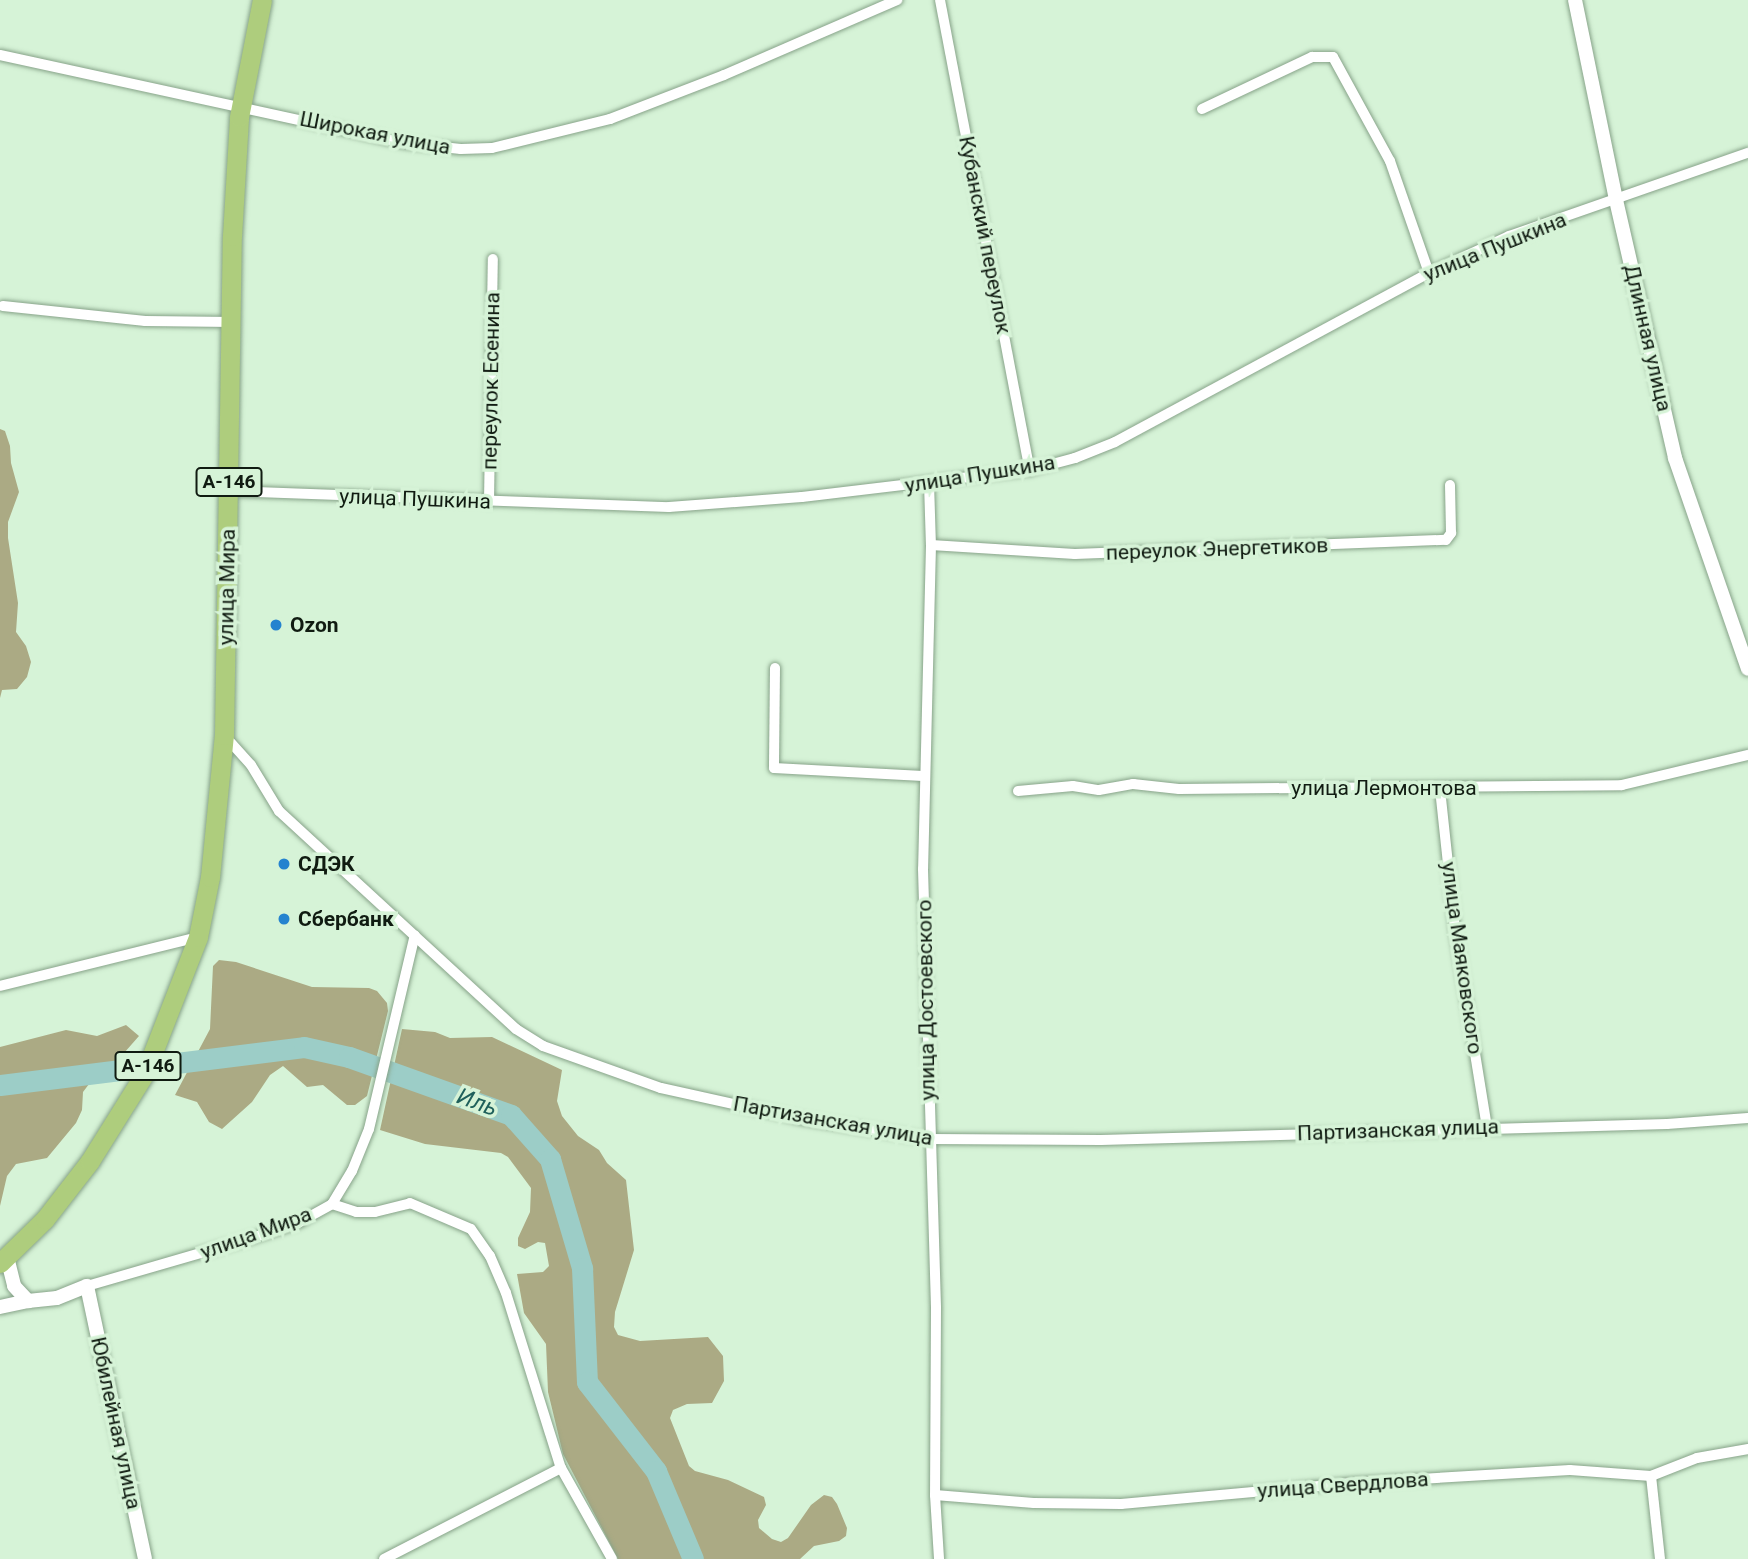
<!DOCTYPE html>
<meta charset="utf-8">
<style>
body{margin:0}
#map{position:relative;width:1748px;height:1559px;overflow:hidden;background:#d6f3d7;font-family:Roboto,sans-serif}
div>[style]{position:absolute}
.forest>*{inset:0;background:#abaa84}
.river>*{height:21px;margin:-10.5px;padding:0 10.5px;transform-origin:10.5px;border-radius:10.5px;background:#9ccdc7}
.roads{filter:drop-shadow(0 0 2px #87a389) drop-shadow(0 0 2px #87a389)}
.street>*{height:10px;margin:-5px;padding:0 5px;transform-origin:5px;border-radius:5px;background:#fff}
.secondary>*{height:14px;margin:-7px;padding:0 7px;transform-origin:7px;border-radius:7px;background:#fff}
.highway>*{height:19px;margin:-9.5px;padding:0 9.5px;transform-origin:9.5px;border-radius:9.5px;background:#aecd7d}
.dots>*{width:19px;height:19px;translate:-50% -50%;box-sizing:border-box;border:4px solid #d6f3d7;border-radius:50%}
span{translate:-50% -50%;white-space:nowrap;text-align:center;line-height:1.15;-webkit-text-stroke:7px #d6f3d7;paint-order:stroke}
.shield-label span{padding:2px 5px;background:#d6f3d7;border:2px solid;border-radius:5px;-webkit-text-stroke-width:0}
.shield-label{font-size:19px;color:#101b11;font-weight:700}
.street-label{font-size:21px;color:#101b11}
.poi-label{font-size:21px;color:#101b11;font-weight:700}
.left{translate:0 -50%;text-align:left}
.water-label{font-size:23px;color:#1f605b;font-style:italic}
</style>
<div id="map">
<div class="forest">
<div style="clip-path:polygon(0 429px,5px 431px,10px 446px,11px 463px,19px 492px,8px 522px,8px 538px,18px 603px,16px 632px,26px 646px,31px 662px,27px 677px,17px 689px,2px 690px,0 698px)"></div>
<div style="clip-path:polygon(219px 960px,236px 962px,312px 987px,369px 988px,377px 991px,387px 1003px,388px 1011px,367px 1096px,355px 1105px,347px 1105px,323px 1085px,307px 1087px,283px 1066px,270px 1075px,252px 1102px,222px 1129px,209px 1122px,197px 1102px,175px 1095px,210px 1029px,213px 966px)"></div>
<div style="clip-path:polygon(126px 1025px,139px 1036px,117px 1061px,92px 1080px,83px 1092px,82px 1110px,76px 1123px,47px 1158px,16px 1164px,7px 1176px,0 1206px,0 1047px,66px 1030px,97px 1036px)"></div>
<div style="clip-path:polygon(402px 1029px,435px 1032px,450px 1038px,492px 1037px,562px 1070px,557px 1101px,562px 1116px,578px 1136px,599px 1150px,607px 1163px,626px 1180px,634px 1250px,615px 1312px,614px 1327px,618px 1335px,640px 1341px,708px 1337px,723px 1356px,724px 1381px,712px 1403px,687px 1404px,673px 1410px,670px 1418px,689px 1466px,695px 1471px,728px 1480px,764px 1497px,766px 1505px,758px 1520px,759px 1528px,772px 1539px,781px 1542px,788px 1538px,811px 1505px,824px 1495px,832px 1497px,837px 1504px,847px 1528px,846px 1536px,839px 1541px,814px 1546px,800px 1559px,618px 1559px,563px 1454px,548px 1392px,546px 1344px,524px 1313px,517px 1274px,543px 1272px,549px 1266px,545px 1243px,538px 1242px,525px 1249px,518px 1246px,518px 1238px,530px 1212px,531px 1188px,508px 1157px,501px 1153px,425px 1144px,380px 1130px)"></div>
</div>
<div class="river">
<div style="left:0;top:1085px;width:306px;rotate:-7.1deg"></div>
<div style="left:304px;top:1047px;width:46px;rotate:12.5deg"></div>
<div style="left:349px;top:1057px;width:172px;rotate:19.7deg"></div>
<div style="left:511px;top:1115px;width:59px;rotate:48.4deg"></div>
<div style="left:550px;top:1159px;width:114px;rotate:73.6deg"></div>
<div style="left:582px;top:1268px;width:114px;rotate:87.5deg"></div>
<div style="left:587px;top:1382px;width:113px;rotate:52.2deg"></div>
<div style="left:656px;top:1471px;width:95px;rotate:67.2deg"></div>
</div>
<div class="roads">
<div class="street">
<div style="left:940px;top:0;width:479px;rotate:79.2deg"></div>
<div style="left:0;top:55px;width:413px;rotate:12.3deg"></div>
<div style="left:404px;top:143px;width:57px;rotate:6deg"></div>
<div style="left:461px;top:149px;width:31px;rotate:-2deg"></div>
<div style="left:492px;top:148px;width:122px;rotate:-13.8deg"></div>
<div style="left:610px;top:119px;width:122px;rotate:-21.1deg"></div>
<div style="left:724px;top:75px;width:189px;rotate:-23.4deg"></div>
<div style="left:1202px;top:109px;width:122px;rotate:-25.3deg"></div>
<div style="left:1312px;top:57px;width:21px"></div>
<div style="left:1333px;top:57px;width:119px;rotate:61.3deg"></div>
<div style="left:1390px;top:161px;width:119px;rotate:70.8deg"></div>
<div style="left:3px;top:306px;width:143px;rotate:6deg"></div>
<div style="left:145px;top:321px;width:88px;rotate:0.7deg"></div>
<div style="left:929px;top:483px;width:62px;rotate:88.2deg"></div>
<div style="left:931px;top:545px;width:324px;rotate:91.4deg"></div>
<div style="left:923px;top:869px;width:439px;rotate:88.3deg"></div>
<div style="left:936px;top:1308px;width:187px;rotate:90.3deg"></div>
<div style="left:935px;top:1495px;width:64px;rotate:86.4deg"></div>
<div style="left:229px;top:491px;width:440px;rotate:2.1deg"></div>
<div style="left:669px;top:507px;width:133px;rotate:-4.3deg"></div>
<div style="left:802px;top:497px;width:230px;rotate:-6.8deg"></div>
<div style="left:1030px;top:470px;width:47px;rotate:-14.9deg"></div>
<div style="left:1075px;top:458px;width:43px;rotate:-21.8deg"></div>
<div style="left:1115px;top:442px;width:357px;rotate:-28.3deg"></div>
<div style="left:1429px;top:273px;width:88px;rotate:-24.8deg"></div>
<div style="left:1509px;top:236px;width:253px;rotate:-19.2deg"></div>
<div style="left:489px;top:502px;width:243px;rotate:-89.1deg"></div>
<div style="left:931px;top:545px;width:144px;rotate:3.6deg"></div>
<div style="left:1075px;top:554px;width:371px;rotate:-2.2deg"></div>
<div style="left:1446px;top:540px;width:9px;rotate:-54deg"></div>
<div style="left:1451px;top:533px;width:48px;rotate:-91.2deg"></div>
<div style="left:775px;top:668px;width:100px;rotate:90.6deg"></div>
<div style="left:774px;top:768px;width:149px;rotate:3.1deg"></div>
<div style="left:224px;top:735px;width:40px;rotate:48deg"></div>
<div style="left:251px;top:765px;width:54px;rotate:58.7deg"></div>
<div style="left:279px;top:811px;width:322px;rotate:42.6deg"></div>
<div style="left:516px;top:1029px;width:32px;rotate:32deg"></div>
<div style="left:543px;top:1046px;width:125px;rotate:19.6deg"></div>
<div style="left:661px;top:1088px;width:143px;rotate:12.5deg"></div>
<div style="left:801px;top:1119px;width:130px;rotate:8.9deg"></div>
<div style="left:929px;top:1139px;width:172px;rotate:0.3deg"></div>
<div style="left:1101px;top:1140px;width:566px;rotate:-1.62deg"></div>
<div style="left:1667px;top:1124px;width:81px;rotate:-4.2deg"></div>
<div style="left:1440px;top:789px;width:142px;rotate:83.9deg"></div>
<div style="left:1455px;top:930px;width:200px;rotate:80.8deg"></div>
<div style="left:1018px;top:791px;width:55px;rotate:-5.2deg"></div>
<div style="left:1073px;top:786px;width:26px;rotate:9deg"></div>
<div style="left:1099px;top:790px;width:35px;rotate:-10deg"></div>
<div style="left:1133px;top:784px;width:46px;rotate:6.2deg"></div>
<div style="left:1179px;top:789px;width:443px;rotate:-0.5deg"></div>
<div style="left:1622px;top:785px;width:130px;rotate:-13.4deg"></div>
<div style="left:0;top:986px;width:204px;rotate:-13.9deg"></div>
<div style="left:332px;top:1204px;width:25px;rotate:18deg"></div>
<div style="left:356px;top:1212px;width:19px"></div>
<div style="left:375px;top:1212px;width:36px;rotate:-14deg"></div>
<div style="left:410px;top:1203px;width:66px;rotate:23.1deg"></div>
<div style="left:471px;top:1229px;width:33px;rotate:55deg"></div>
<div style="left:490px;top:1256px;width:40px;rotate:66.6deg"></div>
<div style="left:506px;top:1293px;width:183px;rotate:72.6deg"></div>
<div style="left:561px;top:1468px;width:104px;rotate:60.7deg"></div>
<div style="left:87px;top:1286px;width:169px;rotate:-16.2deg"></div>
<div style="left:249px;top:1239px;width:52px;rotate:-18.1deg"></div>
<div style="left:298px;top:1223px;width:39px;rotate:-29deg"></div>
<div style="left:332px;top:1204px;width:39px;rotate:-59deg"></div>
<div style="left:352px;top:1171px;width:45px;rotate:-68deg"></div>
<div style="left:369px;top:1129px;width:199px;rotate:-76.7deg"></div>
<div style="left:1651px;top:1476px;width:83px;rotate:83.8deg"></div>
<div style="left:935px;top:1495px;width:99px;rotate:4.6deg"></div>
<div style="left:1034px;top:1503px;width:87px;rotate:0.7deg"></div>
<div style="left:1121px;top:1504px;width:232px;rotate:-5.2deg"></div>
<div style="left:1352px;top:1483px;width:218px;rotate:-3.4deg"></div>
<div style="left:1570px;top:1470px;width:81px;rotate:4.2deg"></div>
<div style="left:1651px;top:1476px;width:49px;rotate:-21.4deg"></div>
<div style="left:1697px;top:1458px;width:52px;rotate:-10deg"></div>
<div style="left:384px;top:1559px;width:199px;rotate:-27.2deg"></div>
</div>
<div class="secondary">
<div style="left:1575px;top:0;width:204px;rotate:78.4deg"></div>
<div style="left:1616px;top:200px;width:265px;rotate:77.1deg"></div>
<div style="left:1675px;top:458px;width:223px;rotate:70.9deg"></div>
<div style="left:7px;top:1257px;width:30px;rotate:76deg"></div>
<div style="left:14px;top:1286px;width:21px;rotate:47deg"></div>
<div style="left:28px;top:1301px;width:29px;rotate:-6deg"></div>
<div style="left:57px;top:1298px;width:32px;rotate:-22deg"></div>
<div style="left:87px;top:1286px;width:279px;rotate:78deg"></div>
<div style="left:0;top:1307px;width:29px;rotate:-12deg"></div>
</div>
<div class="highway">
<div style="left:0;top:1263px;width:63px;rotate:-44.4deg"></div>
<div style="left:45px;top:1219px;width:73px;rotate:-52.2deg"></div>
<div style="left:90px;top:1161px;width:104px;rotate:-58deg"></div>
<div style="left:145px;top:1073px;width:146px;rotate:-68.7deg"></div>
<div style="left:198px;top:937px;width:61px;rotate:-78.7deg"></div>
<div style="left:210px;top:877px;width:143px;rotate:-84.4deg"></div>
<div style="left:224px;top:735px;width:499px;rotate:-89.1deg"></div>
<div style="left:232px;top:236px;width:119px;rotate:-86.6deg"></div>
<div style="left:239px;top:117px;width:119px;rotate:-78.9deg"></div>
</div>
</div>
<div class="dots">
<div style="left:276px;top:625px;background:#2583cf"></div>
<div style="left:284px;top:864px;background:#2583cf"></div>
<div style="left:284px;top:919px;background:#2583cf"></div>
</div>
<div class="shield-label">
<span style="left:229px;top:482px">А-146</span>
<span style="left:148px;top:1066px">А-146</span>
</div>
<div class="street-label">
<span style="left:375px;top:133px;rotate:11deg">Широкая улица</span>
<span style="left:985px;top:235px;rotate:79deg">Кубанский переулок</span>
<span style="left:1495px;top:247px;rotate:-22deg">улица Пушкина</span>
<span style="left:1648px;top:338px;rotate:77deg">Длинная улица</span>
<span style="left:491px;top:381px;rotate:-89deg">переулок Есенина</span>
<span style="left:980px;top:474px;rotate:-9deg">улица Пушкина</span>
<span style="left:415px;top:499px;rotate:2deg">улица Пушкина</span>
<span style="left:1217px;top:549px;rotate:-2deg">переулок Энергетиков</span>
<span style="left:227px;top:587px;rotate:-89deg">улица Мира</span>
<span style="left:1384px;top:788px">улица Лермонтова</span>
<span style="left:1462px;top:958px;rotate:82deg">улица Маяковского</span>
<span style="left:926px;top:1000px;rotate:-91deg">улица Достоевского</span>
<span style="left:833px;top:1121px;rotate:10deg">Партизанская улица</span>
<span style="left:1398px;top:1130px;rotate:-2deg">Партизанская улица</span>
<span style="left:256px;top:1233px;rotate:-20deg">улица Мира</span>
<span style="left:116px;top:1423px;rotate:78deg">Юбилейная улица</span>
<span style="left:1343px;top:1485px;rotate:-4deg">улица Свердлова</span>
</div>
<div class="poi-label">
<span class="left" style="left:290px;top:625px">Ozon</span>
<span class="left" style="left:298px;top:864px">СДЭК</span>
<span class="left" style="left:298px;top:919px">Сбербанк</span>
</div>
<div class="water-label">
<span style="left:477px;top:1103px;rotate:20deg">Иль</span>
</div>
</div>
